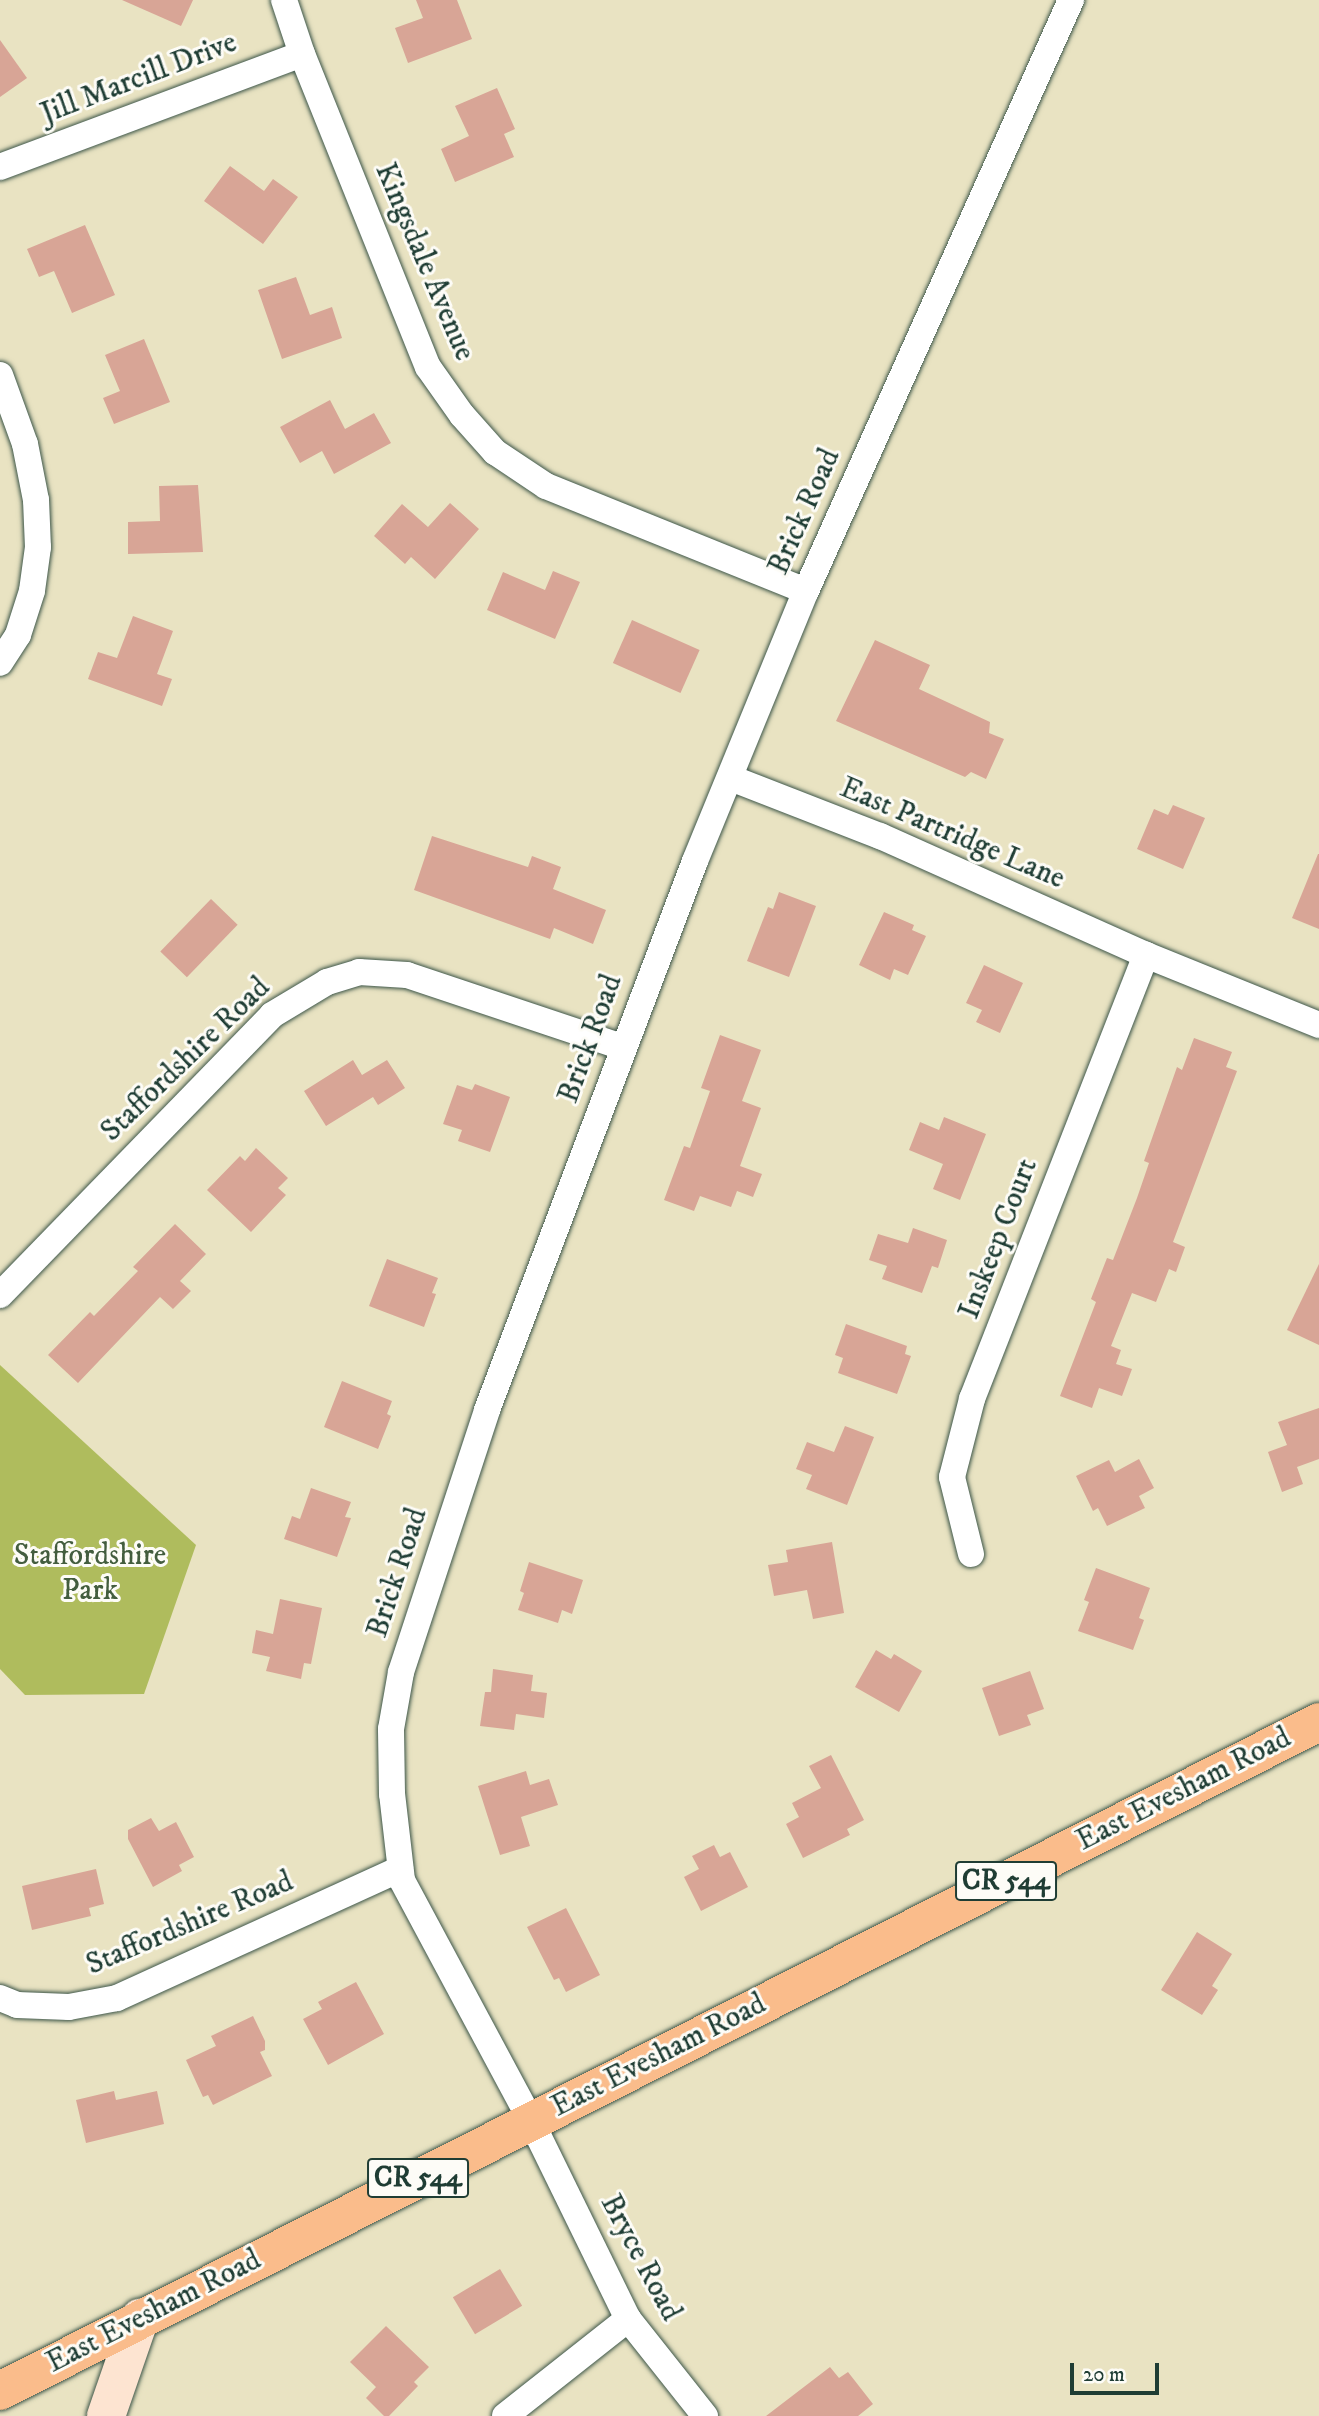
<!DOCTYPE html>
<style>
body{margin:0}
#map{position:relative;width:1319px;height:2416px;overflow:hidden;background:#e9e3c2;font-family:"IM FELL DW Pica",serif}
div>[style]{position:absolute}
.green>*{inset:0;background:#afbc5d}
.building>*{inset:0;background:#d8a596;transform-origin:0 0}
.roads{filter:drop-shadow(0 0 2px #3d5649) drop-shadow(0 0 2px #3d5649)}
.street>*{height:26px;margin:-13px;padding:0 13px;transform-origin:13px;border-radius:13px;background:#fff}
.secondary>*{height:38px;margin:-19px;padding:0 19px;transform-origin:19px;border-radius:19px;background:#fde4d1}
.primary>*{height:38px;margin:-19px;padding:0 19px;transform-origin:19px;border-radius:19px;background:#fabc8b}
span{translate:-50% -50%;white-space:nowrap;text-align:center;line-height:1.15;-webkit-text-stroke:6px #fdfcf7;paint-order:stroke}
.shield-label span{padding:2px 5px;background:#fdfcf7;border:2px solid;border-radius:5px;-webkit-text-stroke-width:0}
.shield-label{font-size:28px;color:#1f3d34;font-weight:700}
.street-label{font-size:30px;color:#1f3d34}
.park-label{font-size:30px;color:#435d3e}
.scale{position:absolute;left:1070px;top:2363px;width:89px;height:32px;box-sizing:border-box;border:4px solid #1f3d34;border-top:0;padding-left:9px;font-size:21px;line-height:24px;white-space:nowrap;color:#1f3d34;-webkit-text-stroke:5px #fdfcf7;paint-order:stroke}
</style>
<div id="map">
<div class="green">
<div style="clip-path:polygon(0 1365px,196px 1545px,144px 1694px,25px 1695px,0 1669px)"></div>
</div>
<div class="building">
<div style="clip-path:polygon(122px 0,193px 0,181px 26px)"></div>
<div style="clip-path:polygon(416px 0,457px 0,472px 39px,408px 63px,395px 28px,423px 18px)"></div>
<div style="clip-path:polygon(0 40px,27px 78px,0 97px)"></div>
<div style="clip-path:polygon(497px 88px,515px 129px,504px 134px,514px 157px,455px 182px,441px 149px,469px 136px,455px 106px)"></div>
<div style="clip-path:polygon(230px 166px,264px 191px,273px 179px,298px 197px,263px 244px,204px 201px)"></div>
<div style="clip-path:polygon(85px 225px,115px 295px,72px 313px,54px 271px,39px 277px,27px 249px)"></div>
<div style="clip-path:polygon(296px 277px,310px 315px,332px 307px,342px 338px,282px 359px,258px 290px)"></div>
<div style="clip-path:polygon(144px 339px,170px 402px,114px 424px,103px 398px,120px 391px,105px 355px)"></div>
<div style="clip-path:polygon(330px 400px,345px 429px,374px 413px,391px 443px,334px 474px,322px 451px,300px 463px,280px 427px)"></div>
<div style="clip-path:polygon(198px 485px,203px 552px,128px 554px,128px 522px,160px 521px,159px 486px)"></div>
<div style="clip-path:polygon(450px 503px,479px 529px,435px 579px,411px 557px,405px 564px,374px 536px,402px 504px,428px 527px)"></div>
<div style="clip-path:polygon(553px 571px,580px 582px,555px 639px,487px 610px,503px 572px,545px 590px)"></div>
<div style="clip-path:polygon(133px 616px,173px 631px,157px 674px,172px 679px,162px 706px,88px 679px,98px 652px,117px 658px)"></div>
<div style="left:632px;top:620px;width:74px;height:47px;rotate:24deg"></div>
<div style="clip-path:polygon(875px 640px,930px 665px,919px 689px,990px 722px,989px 733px,1004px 739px,986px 779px,971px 772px,965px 777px,836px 721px)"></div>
<div style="clip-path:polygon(1173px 805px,1205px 818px,1183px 869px,1137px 849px,1154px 809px,1168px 815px)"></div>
<div style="clip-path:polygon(432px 836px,528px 867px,532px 856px,561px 867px,553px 889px,606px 910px,593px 944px,554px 928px,550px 939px,414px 890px)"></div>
<div style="clip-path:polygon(1318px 854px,1319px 854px,1319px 929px,1292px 918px)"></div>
<div style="clip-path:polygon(779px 892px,816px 906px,789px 977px,747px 961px,768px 907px,773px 909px)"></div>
<div style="left:211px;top:899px;width:37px;height:73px;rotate:44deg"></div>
<div style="clip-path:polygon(884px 912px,914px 925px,912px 930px,926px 936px,908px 975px,894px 969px,890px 980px,859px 965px)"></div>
<div style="clip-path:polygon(984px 965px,1023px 983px,1000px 1033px,976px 1022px,982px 1010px,966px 1003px)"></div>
<div style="clip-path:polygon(720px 1035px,761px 1050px,742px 1101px,761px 1108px,740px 1166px,762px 1174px,753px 1197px,737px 1191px,731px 1207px,700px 1196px,694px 1211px,664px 1200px,684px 1146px,690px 1148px,710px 1091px,701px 1088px)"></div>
<div style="clip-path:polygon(1194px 1038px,1232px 1052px,1226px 1067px,1237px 1071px,1173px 1242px,1185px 1247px,1176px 1272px,1169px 1269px,1156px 1302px,1132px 1293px,1111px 1346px,1121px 1350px,1116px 1364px,1132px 1369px,1122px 1396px,1099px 1388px,1092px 1408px,1060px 1396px,1096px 1302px,1091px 1299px,1107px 1258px,1113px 1260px,1137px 1198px,1149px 1163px,1144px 1161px,1177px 1067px,1182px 1070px)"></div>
<div style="clip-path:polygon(353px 1060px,362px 1075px,387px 1060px,405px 1088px,378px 1105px,373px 1097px,326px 1126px,304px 1091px)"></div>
<div style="clip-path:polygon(475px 1084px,510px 1097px,490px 1152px,458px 1141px,462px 1130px,443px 1124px,457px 1085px,472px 1090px)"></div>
<div style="clip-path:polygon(944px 1117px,986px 1134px,960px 1200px,933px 1189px,943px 1164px,909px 1150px,920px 1122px,939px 1130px)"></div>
<div style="clip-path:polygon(256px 1148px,288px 1178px,278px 1188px,286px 1195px,251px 1232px,207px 1190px,240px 1156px,245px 1161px)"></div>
<div style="clip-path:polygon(175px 1224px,206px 1254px,180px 1281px,191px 1291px,173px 1309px,160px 1297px,78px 1383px,48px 1355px,90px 1312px,94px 1316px,138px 1271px,133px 1267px)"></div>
<div style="clip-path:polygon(913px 1228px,947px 1240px,938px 1268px,932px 1266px,922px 1293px,882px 1279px,887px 1266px,869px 1260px,878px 1234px,908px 1243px)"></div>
<div style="clip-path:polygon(387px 1259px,438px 1278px,432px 1293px,436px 1294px,424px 1327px,369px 1306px)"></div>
<div style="clip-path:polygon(1319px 1264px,1319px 1345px,1287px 1330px)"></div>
<div style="clip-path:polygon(846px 1324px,907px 1346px,905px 1354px,911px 1356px,897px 1394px,838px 1373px,843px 1358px,835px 1355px)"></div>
<div style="clip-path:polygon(342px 1381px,392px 1401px,387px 1414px,391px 1416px,378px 1449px,324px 1427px)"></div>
<div style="clip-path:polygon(1319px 1408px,1319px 1459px,1297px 1467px,1303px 1484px,1282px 1492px,1268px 1452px,1287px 1445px,1278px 1422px)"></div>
<div style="clip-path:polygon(845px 1426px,874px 1437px,847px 1505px,806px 1489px,812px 1475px,796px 1469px,807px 1442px,834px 1452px)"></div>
<div style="clip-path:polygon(1139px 1459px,1154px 1488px,1139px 1496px,1145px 1508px,1107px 1526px,1098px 1508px,1093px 1511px,1076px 1476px,1109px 1460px,1115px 1472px)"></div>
<div style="clip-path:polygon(311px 1488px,351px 1502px,345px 1517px,351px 1518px,337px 1557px,284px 1539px,292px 1516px,300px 1519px)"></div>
<div style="clip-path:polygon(832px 1542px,844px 1613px,813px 1619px,807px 1590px,774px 1596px,768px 1565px,788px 1562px,786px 1550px)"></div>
<div style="clip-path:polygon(529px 1562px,583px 1580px,572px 1614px,562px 1610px,558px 1623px,518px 1610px,524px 1593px,520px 1591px)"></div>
<div style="clip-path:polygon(1096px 1568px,1150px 1588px,1139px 1618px,1144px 1620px,1133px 1650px,1078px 1631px,1089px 1602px,1084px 1600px)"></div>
<div style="clip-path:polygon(280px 1599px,322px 1608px,311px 1664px,304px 1663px,301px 1679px,266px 1671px,270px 1657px,252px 1653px,256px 1630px,273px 1634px)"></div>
<div style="clip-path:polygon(876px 1650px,891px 1659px,894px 1654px,922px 1671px,899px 1712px,855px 1687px)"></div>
<div style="clip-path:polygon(493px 1669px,533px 1675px,531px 1691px,547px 1693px,544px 1718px,516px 1714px,514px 1730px,480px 1726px,485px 1692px,491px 1692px)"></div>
<div style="clip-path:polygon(1030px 1671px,1044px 1709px,1027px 1715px,1031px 1725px,999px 1736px,982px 1688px)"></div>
<div style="clip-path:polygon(831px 1755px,864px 1820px,847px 1829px,850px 1835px,803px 1858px,786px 1824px,799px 1817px,792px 1803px,821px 1788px,809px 1766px)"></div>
<div style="clip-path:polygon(526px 1771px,530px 1785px,549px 1779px,558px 1805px,521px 1817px,530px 1846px,500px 1855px,478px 1786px)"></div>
<div style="clip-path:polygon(151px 1818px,159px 1831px,176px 1822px,194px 1857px,179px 1865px,182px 1871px,153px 1887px,128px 1839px,128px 1830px)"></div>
<div style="clip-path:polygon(714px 1845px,720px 1857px,730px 1852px,748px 1887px,701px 1911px,684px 1877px,699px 1869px,692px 1856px)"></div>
<div style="clip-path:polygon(96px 1869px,104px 1904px,89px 1908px,91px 1916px,32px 1930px,22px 1886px)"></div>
<div style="clip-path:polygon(566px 1908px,600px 1975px,566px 1992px,559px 1978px,554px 1980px,527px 1927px)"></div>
<div style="clip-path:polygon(1197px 1932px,1232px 1954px,1212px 1986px,1218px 1990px,1202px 2015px,1161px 1990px)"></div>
<div style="clip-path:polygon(356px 1982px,384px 2034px,328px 2065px,303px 2019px,322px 2009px,318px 2002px)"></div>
<div style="clip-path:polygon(253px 2016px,265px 2041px,265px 2050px,260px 2052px,272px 2076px,213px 2105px,208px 2095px,203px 2097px,186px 2060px,216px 2046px,211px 2036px)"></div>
<div style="clip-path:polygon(114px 2091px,116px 2100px,157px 2091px,164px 2124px,86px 2143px,76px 2100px)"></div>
<div style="left:500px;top:2269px;width:43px;height:55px;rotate:59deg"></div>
<div style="clip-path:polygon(386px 2326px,429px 2367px,414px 2382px,418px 2386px,389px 2416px,384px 2416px,366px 2398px,376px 2387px,350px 2362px)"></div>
<div style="clip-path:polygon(830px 2367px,839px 2378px,848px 2372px,873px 2404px,858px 2416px,766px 2416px)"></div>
</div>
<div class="roads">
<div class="street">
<div style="left:284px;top:0;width:57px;rotate:71.6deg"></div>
<div style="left:302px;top:54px;width:337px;rotate:68.1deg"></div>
<div style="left:428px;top:367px;width:59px;rotate:54.7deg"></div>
<div style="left:462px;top:415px;width:50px;rotate:48.3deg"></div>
<div style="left:495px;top:452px;width:61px;rotate:33.7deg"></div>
<div style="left:546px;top:486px;width:280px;rotate:22deg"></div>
<div style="left:0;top:167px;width:322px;rotate:-20.5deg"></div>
<div style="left:0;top:375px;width:73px;rotate:70.1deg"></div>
<div style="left:25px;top:444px;width:57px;rotate:78.9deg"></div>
<div style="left:36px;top:500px;width:47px;rotate:87.6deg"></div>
<div style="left:38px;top:547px;width:44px;rotate:97.8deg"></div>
<div style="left:32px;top:591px;width:46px;rotate:107.7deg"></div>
<div style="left:18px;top:635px;width:33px;rotate:123deg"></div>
<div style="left:731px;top:778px;width:160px;rotate:21.3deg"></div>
<div style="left:880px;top:836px;width:291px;rotate:24.1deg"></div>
<div style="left:1146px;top:955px;width:187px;rotate:22deg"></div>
<div style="left:0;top:1295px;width:390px;rotate:-45.8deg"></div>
<div style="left:272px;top:1015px;width:64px;rotate:-31deg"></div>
<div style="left:327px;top:982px;width:34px;rotate:-17deg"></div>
<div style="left:359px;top:972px;width:48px;rotate:3.6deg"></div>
<div style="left:407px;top:975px;width:227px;rotate:18.5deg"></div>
<div style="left:971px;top:1554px;width:79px;rotate:-103.9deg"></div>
<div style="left:952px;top:1477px;width:81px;rotate:-75.6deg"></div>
<div style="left:972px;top:1399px;width:477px;rotate:-68.6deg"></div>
<div style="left:0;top:1998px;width:18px;rotate:22deg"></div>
<div style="left:17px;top:2005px;width:52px;rotate:2.2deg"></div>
<div style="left:69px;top:2007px;width:49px;rotate:-10.6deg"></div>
<div style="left:117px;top:1998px;width:311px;rotate:-24.5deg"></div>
<div style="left:505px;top:2416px;width:157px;rotate:-38.3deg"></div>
<div style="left:705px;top:2416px;width:124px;rotate:-128.4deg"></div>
<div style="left:628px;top:2319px;width:220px;rotate:-116.1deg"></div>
<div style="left:531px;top:2121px;width:273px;rotate:-118.2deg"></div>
<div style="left:402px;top:1880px;width:87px;rotate:-96.6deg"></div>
<div style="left:392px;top:1794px;width:65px;rotate:-90.9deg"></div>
<div style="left:391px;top:1729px;width:58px;rotate:-80deg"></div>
<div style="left:401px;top:1672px;width:276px;rotate:-71.8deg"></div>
<div style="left:487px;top:1410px;width:587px;rotate:-69.25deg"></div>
<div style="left:695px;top:861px;width:292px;rotate:-67.7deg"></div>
<div style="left:806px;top:591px;width:648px;rotate:-65.85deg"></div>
</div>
<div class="secondary">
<div style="left:106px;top:2416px;width:104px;rotate:-70.9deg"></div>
</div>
<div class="primary">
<div style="left:0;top:2391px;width:1479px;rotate:-26.89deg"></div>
</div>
</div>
<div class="shield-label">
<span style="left:1006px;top:1881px">CR 544</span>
<span style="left:418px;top:2178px">CR 544</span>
</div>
<div class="street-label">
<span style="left:139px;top:79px;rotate:-21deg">Jill Marcill Drive</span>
<span style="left:424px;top:262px;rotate:67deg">Kingsdale Avenue</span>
<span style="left:805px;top:512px;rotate:-66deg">Brick Road</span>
<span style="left:952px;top:834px;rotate:23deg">East Partridge Lane</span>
<span style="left:591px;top:1039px;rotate:-70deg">Brick Road</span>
<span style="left:186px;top:1060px;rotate:-44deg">Staffordshire Road</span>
<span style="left:999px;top:1239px;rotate:-69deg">Inskeep Court</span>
<span style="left:398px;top:1573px;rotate:-72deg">Brick Road</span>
<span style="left:1184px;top:1790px;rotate:-27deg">East Evesham Road</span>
<span style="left:190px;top:1924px;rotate:-23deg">Staffordshire Road</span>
<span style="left:659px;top:2056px;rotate:-27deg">East Evesham Road</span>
<span style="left:640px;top:2258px;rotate:62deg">Bryce Road</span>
<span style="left:154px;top:2312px;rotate:-27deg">East Evesham Road</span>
</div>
<div class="park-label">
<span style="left:90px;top:1573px">Staffordshire<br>Park</span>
</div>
<div class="scale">20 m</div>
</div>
